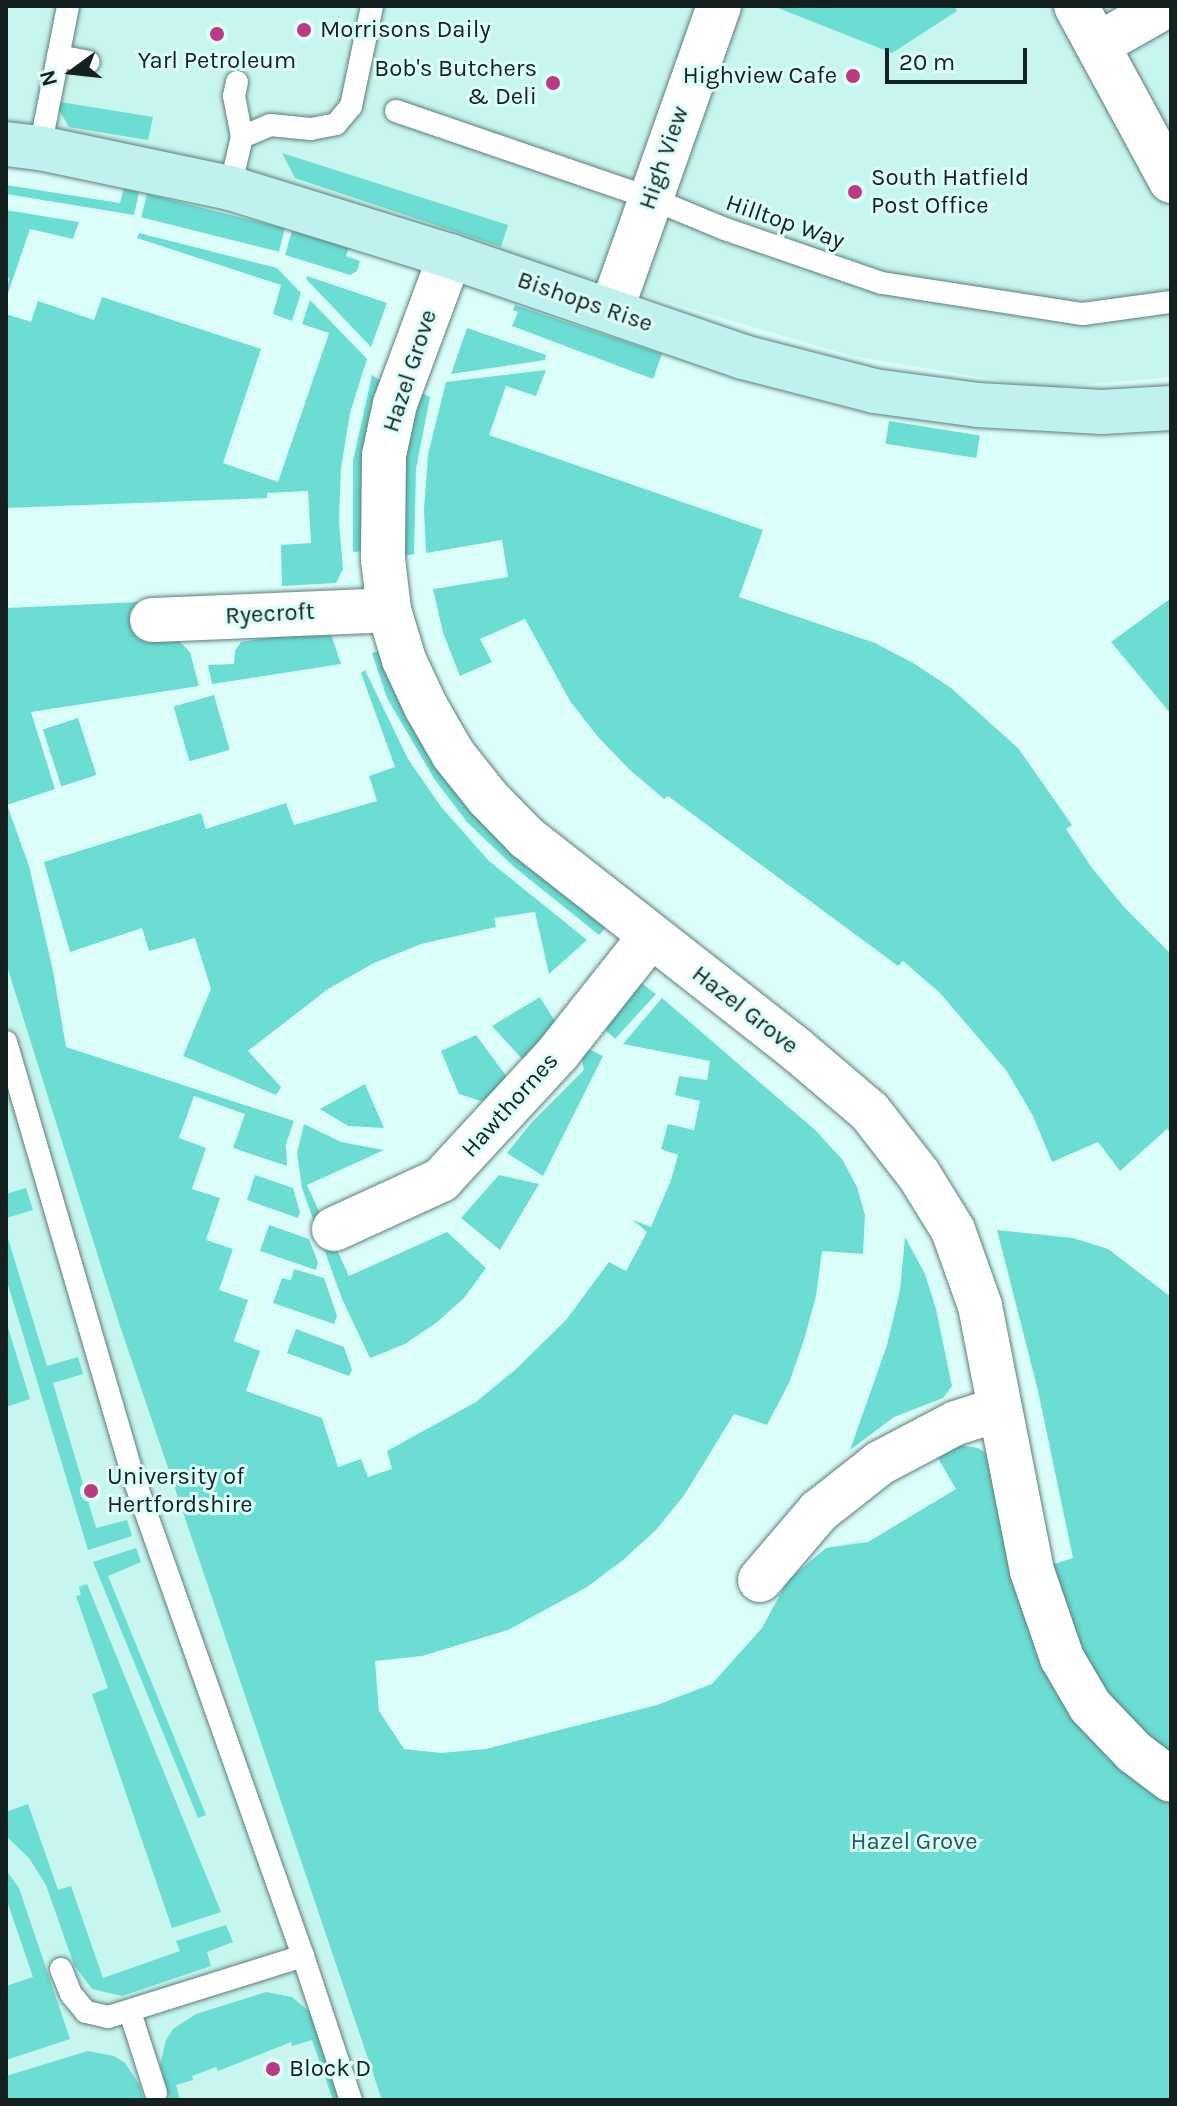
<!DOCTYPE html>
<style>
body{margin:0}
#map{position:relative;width:1177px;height:2106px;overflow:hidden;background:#dbfefa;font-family:Karla,sans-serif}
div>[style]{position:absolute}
.built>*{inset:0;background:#c7f5ef}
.green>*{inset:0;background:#6bddd3;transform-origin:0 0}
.roads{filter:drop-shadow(0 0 2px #5e7e7b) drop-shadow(0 0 2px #5e7e7b)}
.lane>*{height:22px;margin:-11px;padding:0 11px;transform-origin:11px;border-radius:11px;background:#fff}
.street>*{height:44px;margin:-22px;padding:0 22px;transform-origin:22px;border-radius:22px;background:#fff}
.secondary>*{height:44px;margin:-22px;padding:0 22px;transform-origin:22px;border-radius:22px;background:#bff2ee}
.dots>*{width:22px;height:22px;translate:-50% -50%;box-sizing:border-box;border:4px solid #dbfefa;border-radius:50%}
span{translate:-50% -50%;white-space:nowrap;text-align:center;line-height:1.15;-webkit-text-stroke:6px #dbfefa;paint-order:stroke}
.poi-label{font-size:24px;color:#142120}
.left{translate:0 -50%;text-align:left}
.right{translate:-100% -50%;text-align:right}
.street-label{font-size:24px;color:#142120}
.park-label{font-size:24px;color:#255a55}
.frame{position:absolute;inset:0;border:8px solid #142120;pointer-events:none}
.north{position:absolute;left:32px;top:32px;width:80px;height:80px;-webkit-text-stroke:6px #dbfefa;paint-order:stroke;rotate:255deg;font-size:22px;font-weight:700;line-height:32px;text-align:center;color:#142120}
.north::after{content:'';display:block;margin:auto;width:28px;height:36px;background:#142120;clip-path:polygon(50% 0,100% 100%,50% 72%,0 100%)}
.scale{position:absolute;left:885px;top:48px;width:142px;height:36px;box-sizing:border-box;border:4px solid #142120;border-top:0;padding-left:10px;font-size:24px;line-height:28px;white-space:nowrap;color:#142120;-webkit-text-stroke:6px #dbfefa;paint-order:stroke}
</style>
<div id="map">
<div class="built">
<div style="clip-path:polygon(6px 6px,1171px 6px,1171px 377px,1046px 388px,852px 356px,184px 161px,6px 128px)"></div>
<div style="clip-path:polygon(6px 801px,29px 866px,53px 971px,66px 1047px,379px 1711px,404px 1749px,441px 1753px,486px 1749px,657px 1705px,712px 1684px,762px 1628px,788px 1580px,826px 1548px,860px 1540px,1171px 2100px,6px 2100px)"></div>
</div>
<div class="green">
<div style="clip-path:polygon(773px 6px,954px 6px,957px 11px,892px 53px)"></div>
<div style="clip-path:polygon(54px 101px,153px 117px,148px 140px,69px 127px)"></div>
<div style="clip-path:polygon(282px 153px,508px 225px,501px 247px,295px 178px)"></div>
<div style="clip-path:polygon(6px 185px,120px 203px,124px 188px,139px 192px,134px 215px,6px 194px)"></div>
<div style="left:147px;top:194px;width:142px;height:24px;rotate:14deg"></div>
<div style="clip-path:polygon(6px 210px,79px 222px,73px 239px,30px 229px,6px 299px,9px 278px,6px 276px)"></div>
<div style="clip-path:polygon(292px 231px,349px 248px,346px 256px,360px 261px,357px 271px,350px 275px,285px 255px)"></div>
<div style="clip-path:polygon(139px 233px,277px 268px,301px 293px,292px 321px,273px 314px,281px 285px,137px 238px)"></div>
<div style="clip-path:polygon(307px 276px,387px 303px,371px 347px,306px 279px)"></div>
<div style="clip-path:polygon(102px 297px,261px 349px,223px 463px,278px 482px,329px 333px,302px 324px,310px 300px,367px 359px,350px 413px,341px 468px,339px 522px,343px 569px,336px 583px,282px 586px,281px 545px,311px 543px,308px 491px,267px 493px,267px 498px,6px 508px,6px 314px,31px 322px,38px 301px,94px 320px)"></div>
<div style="clip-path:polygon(515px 305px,662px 354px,653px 379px,512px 326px,518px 312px,513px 310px)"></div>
<div style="clip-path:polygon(467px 328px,546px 355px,545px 360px,451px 374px)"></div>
<div style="clip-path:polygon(546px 370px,536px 396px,506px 386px,489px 435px,763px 530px,739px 597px,875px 643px,913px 663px,951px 688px,1018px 748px,1072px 825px,1066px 829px,1092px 868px,1124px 907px,1171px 954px,1171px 1132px,1167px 1129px,1120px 1171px,1098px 1142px,1052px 1162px,1033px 1116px,1006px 1070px,940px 993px,903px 961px,898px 966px,668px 796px,664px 799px,629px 769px,598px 737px,570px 701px,525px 619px,480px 639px,492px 662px,460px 676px,443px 633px,433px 589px,508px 577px,502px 540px,426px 553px,424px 509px,428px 454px,446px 382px)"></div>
<div style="clip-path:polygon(372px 375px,384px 383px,365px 551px,353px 552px,353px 461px)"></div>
<div style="clip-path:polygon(419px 392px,430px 397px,416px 469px,414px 554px,403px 556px,404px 449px)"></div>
<div style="left:889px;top:421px;width:92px;height:23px;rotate:9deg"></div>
<div style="clip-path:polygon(1171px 598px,1171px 714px,1111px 642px)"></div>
<div style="clip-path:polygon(140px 602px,190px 652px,199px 686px,31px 712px,55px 789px,7px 805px,29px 866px,53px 971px,66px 1047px,294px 1121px,286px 1144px,287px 1166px,233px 1148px,245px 1114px,194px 1096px,179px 1138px,206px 1148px,192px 1189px,220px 1198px,206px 1240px,233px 1249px,219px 1290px,248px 1300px,234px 1341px,260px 1351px,246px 1391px,322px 1418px,338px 1467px,361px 1459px,368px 1477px,392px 1469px,387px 1451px,476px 1402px,515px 1370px,566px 1320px,609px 1262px,626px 1271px,647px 1232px,633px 1220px,651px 1227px,671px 1180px,678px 1155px,661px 1149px,668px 1124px,694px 1130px,700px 1101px,675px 1095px,679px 1076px,707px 1080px,710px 1061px,623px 1044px,662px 998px,814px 1129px,842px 1159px,857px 1187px,865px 1215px,863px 1254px,822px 1251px,816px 1296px,804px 1340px,789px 1383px,767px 1425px,734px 1414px,685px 1494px,656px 1530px,623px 1560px,587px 1587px,508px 1630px,422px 1656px,375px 1661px,379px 1711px,404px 1749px,441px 1753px,486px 1749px,657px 1705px,712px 1684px,762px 1628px,788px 1580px,826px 1548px,868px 1542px,956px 1489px,936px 1455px,955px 1444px,978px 1448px,987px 1454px,1032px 1571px,1073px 1558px,1038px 1391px,997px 1230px,1073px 1238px,1108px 1249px,1171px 1297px,1171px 2100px,382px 2100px,119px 1323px,6px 963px,6px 608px)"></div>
<div style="clip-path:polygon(321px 630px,331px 634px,341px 664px,212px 684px,208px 665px,234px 664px,235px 651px,241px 642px)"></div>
<div style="clip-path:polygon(383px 650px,607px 926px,599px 935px,513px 866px,467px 822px,435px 780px,387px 698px,372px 653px)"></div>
<div style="clip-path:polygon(365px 670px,408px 759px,442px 808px,489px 861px,587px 940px,549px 974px,535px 912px,494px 918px,496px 927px,421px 944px,374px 963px,328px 989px,248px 1051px,281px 1087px,276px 1095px,183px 1056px,211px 989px,195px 938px,149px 951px,142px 928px,70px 952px,44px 862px,201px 813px,206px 829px,286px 803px,294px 825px,377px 801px,369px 776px,395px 767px,361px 673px)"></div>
<div style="left:214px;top:695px;width:57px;height:42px;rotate:74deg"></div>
<div style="left:78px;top:718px;width:60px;height:37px;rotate:72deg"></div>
<div style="clip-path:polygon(639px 981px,656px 994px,615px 1039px,602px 1027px)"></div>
<div style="clip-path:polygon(540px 997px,558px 1026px,523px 1060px,492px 1026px)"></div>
<div style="clip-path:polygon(476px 1035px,507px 1077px,491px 1098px,481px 1101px,459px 1094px,441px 1051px)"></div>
<div style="clip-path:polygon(584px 1047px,603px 1056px,543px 1176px,507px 1153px,532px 1122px,584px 1070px,580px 1053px)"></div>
<div style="clip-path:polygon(365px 1084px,384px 1128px,348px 1126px,320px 1109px)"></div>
<div style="clip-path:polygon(304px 1124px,341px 1142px,384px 1150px,307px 1185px,349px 1276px,447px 1232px,486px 1268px,464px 1298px,436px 1323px,405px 1344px,370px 1358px,342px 1299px,302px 1188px,297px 1153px)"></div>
<div style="clip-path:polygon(255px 1175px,293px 1188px,300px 1212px,298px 1218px,247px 1200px)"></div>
<div style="clip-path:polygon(499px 1175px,539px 1184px,500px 1250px,461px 1218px)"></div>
<div style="clip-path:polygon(26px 1188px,33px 1210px,6px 1218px,6px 1194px)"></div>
<div style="clip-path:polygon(269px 1225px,309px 1239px,318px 1263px,316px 1270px,260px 1251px)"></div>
<div style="clip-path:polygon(6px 1232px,47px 1366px,78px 1357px,83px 1374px,53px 1383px,96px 1528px,127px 1520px,132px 1536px,88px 1550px,6px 1278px)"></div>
<div style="clip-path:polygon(905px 1237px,925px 1274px,936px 1309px,952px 1386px,943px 1398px,894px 1417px,850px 1450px,887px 1345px,900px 1290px)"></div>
<div style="clip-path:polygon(294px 1269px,324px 1278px,337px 1316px,334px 1324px,273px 1303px,282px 1278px,291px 1280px)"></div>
<div style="clip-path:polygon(6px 1321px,30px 1399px,6px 1407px)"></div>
<div style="clip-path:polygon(296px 1329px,344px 1347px,352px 1370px,349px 1376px,287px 1353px)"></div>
<div style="clip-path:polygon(136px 1548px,141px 1562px,108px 1576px,206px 1815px,198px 1818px,93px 1562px)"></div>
<div style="clip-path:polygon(87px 1584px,221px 1912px,172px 1928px,92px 1694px,108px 1688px,76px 1596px,81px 1595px,79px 1587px)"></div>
<div style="clip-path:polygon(28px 1804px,58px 1890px,71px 1886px,103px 1978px,180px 1951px,176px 1941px,226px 1925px,233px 1942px,207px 1952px,211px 1966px,122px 1996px,92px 1989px,74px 1965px,46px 1885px,29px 1858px,6px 1836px,6px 1812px)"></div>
<div style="clip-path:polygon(6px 1870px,19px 1888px,70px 2039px,6px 2060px,6px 1986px,33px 1977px,6px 1898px)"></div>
<div style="clip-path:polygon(266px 1992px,292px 1997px,312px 2014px,343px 2100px,333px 2100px,312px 2040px,292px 2046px,291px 2042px,218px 2071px,216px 2067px,192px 2076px,193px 2080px,176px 2085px,180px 2100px,170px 2100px,160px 2065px,166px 2040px,173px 2029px,196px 2014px)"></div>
<div style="clip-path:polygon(88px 2051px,114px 2056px,125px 2063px,139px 2084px,144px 2100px,6px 2100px,6px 2076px)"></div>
</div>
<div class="roads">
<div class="lane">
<div style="left:58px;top:56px;width:31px;rotate:11deg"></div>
<div style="left:237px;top:82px;width:14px;rotate:102deg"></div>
<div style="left:234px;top:96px;width:42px;rotate:79deg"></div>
<div style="left:396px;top:111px;width:268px;rotate:18.9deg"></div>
<div style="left:650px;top:198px;width:81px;rotate:22.5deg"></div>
<div style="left:725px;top:229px;width:166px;rotate:19deg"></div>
<div style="left:882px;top:283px;width:203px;rotate:8.8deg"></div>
<div style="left:1083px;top:314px;width:89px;rotate:-7.8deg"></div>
<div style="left:40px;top:148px;width:145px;rotate:-78.8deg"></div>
<div style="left:230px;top:188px;width:52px;rotate:-76.8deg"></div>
<div style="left:242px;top:137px;width:30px;rotate:-23deg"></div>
<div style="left:270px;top:125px;width:41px;rotate:5.6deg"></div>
<div style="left:311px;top:129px;width:25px;rotate:-11deg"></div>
<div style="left:336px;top:124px;width:23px;rotate:-50deg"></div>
<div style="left:351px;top:106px;width:102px;rotate:-78.1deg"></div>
<div style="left:6px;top:1042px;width:455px;rotate:73.7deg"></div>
<div style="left:134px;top:1479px;width:506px;rotate:70.49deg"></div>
<div style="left:303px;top:1956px;width:204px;rotate:162.6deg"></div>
<div style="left:108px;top:2017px;width:23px;rotate:-167deg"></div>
<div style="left:86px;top:2012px;width:23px;rotate:-130deg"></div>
<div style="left:71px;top:1994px;width:27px;rotate:-112deg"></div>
<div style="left:303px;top:1956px;width:152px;rotate:71.6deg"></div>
<div style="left:130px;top:2012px;width:85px;rotate:72.2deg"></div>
</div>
<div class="street">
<div style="left:1076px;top:6px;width:199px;rotate:61.5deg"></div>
<div style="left:1097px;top:45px;width:79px;rotate:-29.5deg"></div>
<div style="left:450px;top:256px;width:158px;rotate:110.4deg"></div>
<div style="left:395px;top:404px;width:52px;rotate:102.2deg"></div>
<div style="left:384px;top:455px;width:104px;rotate:90.6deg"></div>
<div style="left:383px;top:559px;width:51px;rotate:83.3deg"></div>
<div style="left:389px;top:610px;width:52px;rotate:73.3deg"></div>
<div style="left:404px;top:660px;width:52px;rotate:64.9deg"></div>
<div style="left:426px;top:707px;width:54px;rotate:60.1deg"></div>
<div style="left:453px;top:754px;width:56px;rotate:51.5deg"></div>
<div style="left:488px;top:798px;width:56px;rotate:45.7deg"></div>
<div style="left:527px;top:838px;width:342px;rotate:38.1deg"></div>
<div style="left:796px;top:1049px;width:97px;rotate:40.4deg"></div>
<div style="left:870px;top:1112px;width:80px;rotate:52.1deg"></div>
<div style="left:919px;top:1175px;width:65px;rotate:58.3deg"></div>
<div style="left:953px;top:1230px;width:81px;rotate:70.4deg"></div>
<div style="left:980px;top:1306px;width:270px;rotate:78.9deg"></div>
<div style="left:1032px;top:1571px;width:92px;rotate:71deg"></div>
<div style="left:1062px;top:1658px;width:56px;rotate:59.7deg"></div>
<div style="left:1090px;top:1706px;width:64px;rotate:46.3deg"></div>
<div style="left:1134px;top:1752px;width:46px;rotate:37.1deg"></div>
<div style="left:611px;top:311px;width:324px;rotate:-70.5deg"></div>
<div style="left:152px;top:620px;width:237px;rotate:-2.4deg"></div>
<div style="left:334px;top:1229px;width:118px;rotate:-24.6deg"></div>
<div style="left:441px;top:1180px;width:173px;rotate:-47.3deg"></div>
<div style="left:558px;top:1053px;width:148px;rotate:-51.6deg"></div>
<div style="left:760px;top:1580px;width:91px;rotate:-49.5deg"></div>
<div style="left:819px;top:1511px;width:78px;rotate:-38.2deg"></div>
<div style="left:880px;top:1463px;width:86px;rotate:-27.8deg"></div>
<div style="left:956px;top:1423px;width:46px;rotate:-17.7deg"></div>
</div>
<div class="secondary">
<div style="left:6px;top:144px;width:34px;rotate:7deg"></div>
<div style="left:40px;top:148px;width:194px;rotate:11.9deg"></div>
<div style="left:230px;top:188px;width:230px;rotate:17.2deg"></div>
<div style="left:450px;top:256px;width:310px;rotate:19deg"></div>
<div style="left:743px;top:357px;width:135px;rotate:14.5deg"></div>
<div style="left:874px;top:391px;width:105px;rotate:7.7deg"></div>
<div style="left:978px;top:405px;width:124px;rotate:3.2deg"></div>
<div style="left:1102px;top:412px;width:69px;rotate:-3.3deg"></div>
</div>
</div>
<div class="dots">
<div style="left:304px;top:30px;background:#bc3a84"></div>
<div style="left:217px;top:34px;background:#bc3a84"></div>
<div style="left:853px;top:76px;background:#bc3a84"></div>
<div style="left:553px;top:83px;background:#bc3a84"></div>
<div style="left:855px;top:192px;background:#bc3a84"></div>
<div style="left:91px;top:1491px;background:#bc3a84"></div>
<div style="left:273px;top:2069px;background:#bc3a84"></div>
</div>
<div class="poi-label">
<span class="left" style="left:320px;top:30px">Morrisons Daily</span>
<span style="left:217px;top:61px">Yarl Petroleum</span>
<span class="right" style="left:537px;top:83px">Bob's Butchers<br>&amp; Deli</span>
<span class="right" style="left:837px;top:76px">Highview Cafe</span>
<span class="left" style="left:871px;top:192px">South Hatfield<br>Post Office</span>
<span class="left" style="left:107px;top:1491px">University of<br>Hertfordshire</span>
<span class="left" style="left:289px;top:2069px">Block D</span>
</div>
<div class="street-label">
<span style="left:664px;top:158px;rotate:-71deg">High View</span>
<span style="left:785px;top:222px;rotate:19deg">Hilltop Way</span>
<span style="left:585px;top:302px;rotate:19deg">Bishops Rise</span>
<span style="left:410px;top:371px;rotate:-72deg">Hazel Grove</span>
<span style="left:270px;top:614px;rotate:-3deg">Ryecroft</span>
<span style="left:745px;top:1010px;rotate:38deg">Hazel Grove</span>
<span style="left:510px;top:1105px;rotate:-48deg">Hawthornes</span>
</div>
<div class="park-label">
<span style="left:914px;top:1842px">Hazel Grove</span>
</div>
<div class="frame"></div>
<div class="north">N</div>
<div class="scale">20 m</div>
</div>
